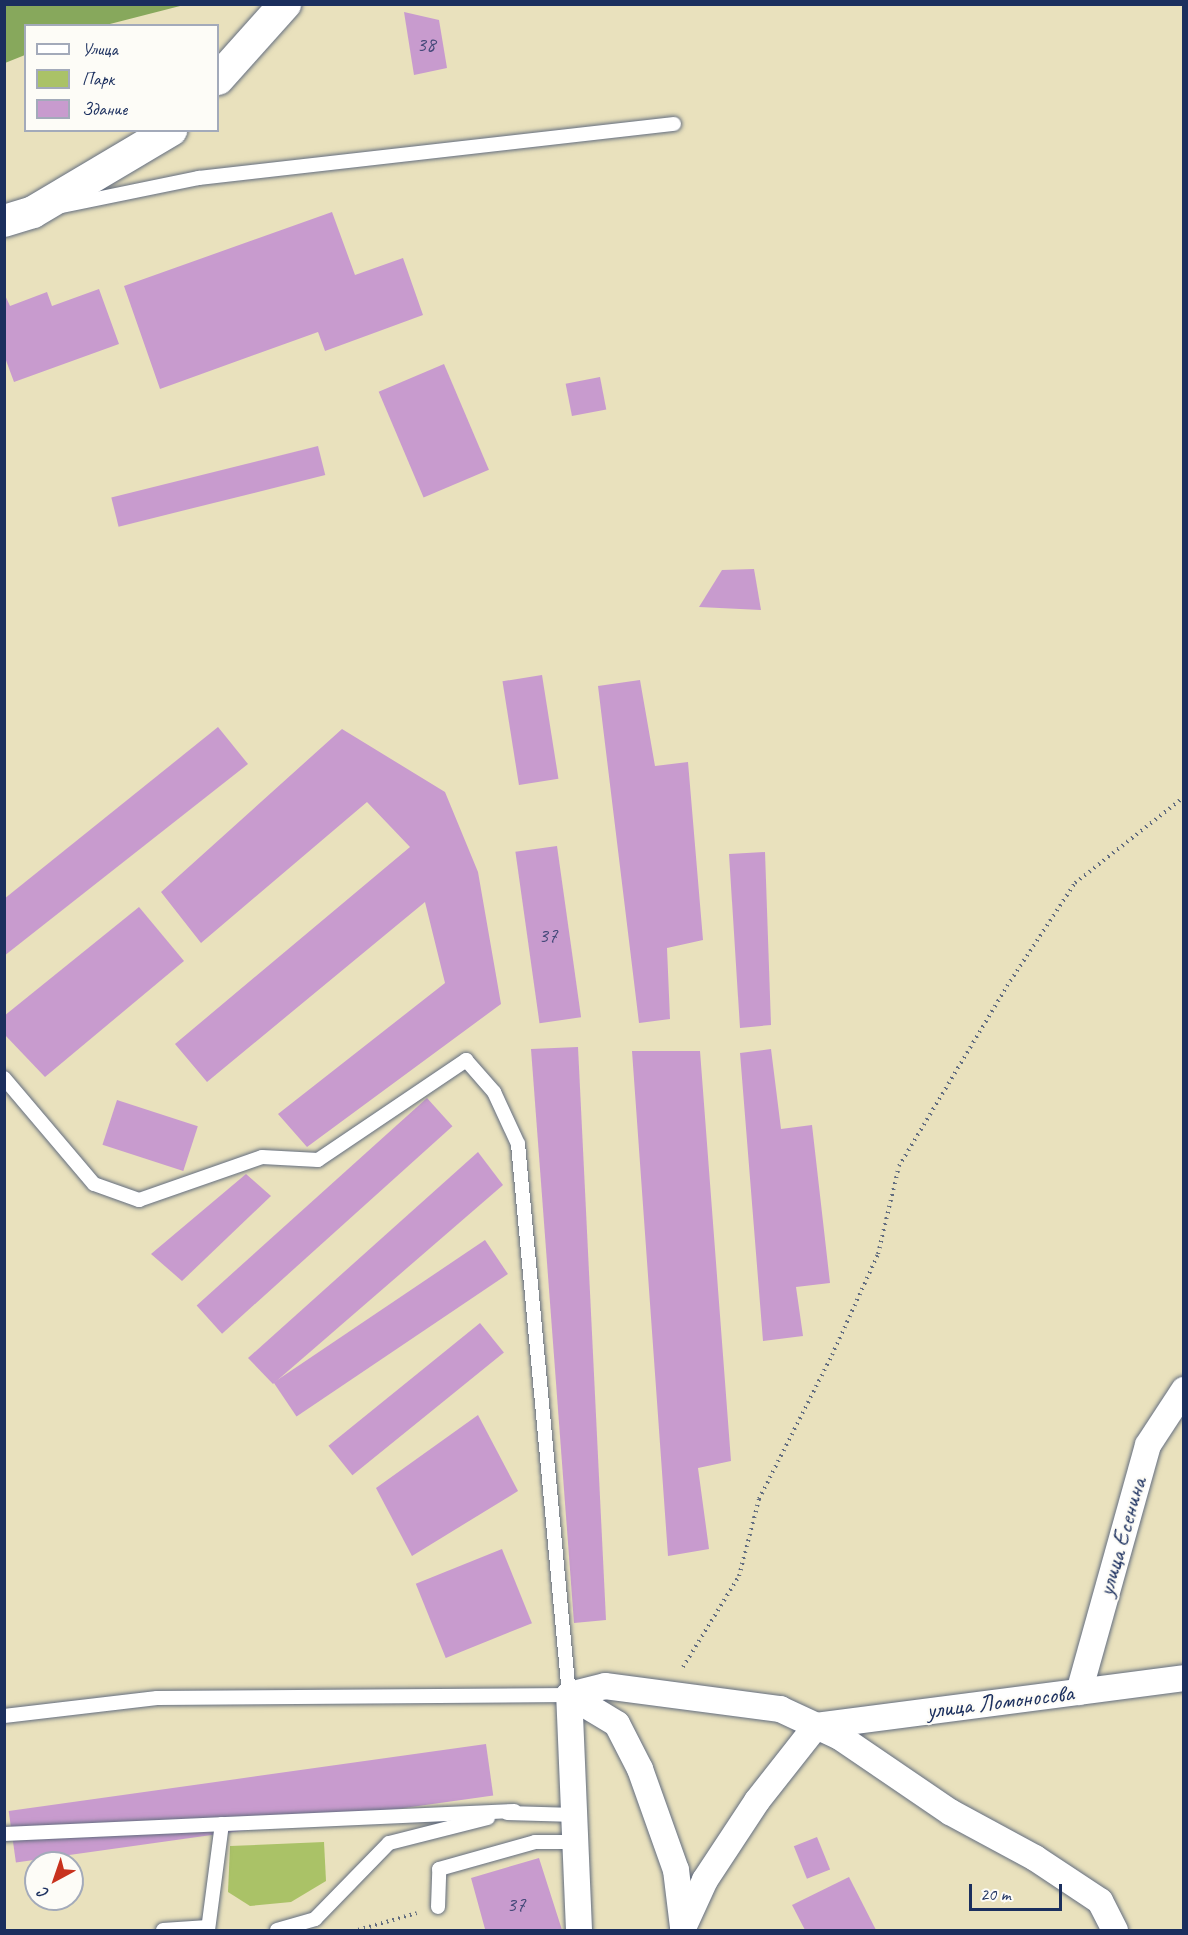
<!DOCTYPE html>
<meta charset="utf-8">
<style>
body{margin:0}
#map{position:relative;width:1188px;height:1935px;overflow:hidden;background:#e9e1bd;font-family:Caveat,sans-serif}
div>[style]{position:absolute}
.green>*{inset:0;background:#aac267}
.forest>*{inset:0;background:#87a85c}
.building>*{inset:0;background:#c89bce;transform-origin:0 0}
.path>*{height:4px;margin-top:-2px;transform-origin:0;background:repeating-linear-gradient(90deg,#636d7f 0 1.5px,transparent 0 6px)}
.roads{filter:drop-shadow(0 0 2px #636d7f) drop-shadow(0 0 2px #636d7f)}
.service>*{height:14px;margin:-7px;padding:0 7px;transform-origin:7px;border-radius:7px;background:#fff}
.minor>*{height:26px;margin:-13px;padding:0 13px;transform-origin:13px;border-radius:13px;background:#fff}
.tertiary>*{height:32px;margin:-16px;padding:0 16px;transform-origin:16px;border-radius:16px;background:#fff}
span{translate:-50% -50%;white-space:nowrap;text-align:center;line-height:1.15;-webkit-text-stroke:4.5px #fdfcf7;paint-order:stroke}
.number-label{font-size:21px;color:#464a7a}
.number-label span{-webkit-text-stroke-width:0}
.street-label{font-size:24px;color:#1b2f5e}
.frame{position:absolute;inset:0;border:6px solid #1b2f5e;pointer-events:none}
.legend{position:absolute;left:24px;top:24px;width:195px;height:108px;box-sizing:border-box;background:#fdfcf7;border:2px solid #a3aaba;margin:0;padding:8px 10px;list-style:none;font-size:18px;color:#1b2f5e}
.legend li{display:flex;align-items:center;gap:12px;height:30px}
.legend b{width:30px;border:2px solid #a3aaba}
.north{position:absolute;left:24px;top:1851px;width:60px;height:60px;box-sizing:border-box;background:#fdfcf7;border:2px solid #a3aaba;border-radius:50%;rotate:220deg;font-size:16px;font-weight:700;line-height:24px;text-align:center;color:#1b2f5e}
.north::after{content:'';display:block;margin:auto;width:21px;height:27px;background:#c8321e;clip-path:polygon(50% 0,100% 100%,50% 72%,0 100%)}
.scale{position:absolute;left:969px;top:1884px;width:93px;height:27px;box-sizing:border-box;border:3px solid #1b2f5e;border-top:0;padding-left:8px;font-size:18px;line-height:21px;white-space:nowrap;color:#1b2f5e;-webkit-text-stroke:4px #fdfcf7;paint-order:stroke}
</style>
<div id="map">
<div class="green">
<div style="clip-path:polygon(324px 1842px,326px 1881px,291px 1902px,250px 1906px,228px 1892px,230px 1846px)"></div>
</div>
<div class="forest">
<div style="clip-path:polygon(5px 4px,184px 4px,184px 5px,106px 25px,26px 26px,25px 55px,5px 63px)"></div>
</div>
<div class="building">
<div style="clip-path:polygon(404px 12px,439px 20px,447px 68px,414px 75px)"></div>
<div style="clip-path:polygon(332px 212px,355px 275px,403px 258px,423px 315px,325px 351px,318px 332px,160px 389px,124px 286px)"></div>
<div style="clip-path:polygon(99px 289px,119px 344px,14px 382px,4px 355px,4px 293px,10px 306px,47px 292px,52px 306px)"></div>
<div style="left:444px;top:364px;width:115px;height:71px;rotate:67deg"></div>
<div style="left:600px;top:377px;width:33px;height:35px;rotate:79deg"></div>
<div style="left:318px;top:446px;width:30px;height:213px;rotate:76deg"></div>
<div style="clip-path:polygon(754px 569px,761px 610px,699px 607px,722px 570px)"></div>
<div style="left:542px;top:675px;width:105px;height:40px;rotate:81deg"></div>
<div style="clip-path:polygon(640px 680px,655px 766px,688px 762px,703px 940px,667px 948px,670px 1019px,639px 1023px,598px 686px)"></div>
<div style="clip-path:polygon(218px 727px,248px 764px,4px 956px,4px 899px)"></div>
<div style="clip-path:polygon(342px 729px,445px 792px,478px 872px,501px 1004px,307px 1147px,278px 1114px,445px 983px,425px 902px,207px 1082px,175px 1044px,410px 847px,367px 802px,201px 943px,161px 892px)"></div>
<div style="left:557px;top:846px;width:173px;height:42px;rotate:82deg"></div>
<div style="clip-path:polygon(765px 852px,771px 1025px,740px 1028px,729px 854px)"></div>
<div style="clip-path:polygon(139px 907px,184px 961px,45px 1077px,4px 1034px,4px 1016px)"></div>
<div style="clip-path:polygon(578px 1047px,606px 1620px,574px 1623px,531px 1049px)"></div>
<div style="clip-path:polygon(771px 1049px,781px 1129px,812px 1125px,830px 1283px,796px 1287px,803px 1336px,763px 1341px,740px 1053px)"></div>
<div style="clip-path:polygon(632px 1051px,700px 1051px,731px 1461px,698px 1468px,709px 1549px,668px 1556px)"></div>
<div style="left:427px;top:1098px;width:38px;height:310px;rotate:48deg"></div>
<div style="left:117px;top:1100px;width:85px;height:47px;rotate:18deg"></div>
<div style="clip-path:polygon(478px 1152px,503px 1185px,273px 1384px,248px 1358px)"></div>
<div style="clip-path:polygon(246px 1174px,271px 1196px,182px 1281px,151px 1254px)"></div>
<div style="left:485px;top:1240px;width:41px;height:255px;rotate:56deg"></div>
<div style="left:480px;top:1323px;width:38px;height:195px;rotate:51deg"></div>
<div style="clip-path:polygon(478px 1415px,518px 1491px,412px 1556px,376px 1488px)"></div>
<div style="left:502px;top:1549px;width:80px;height:93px;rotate:68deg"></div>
<div style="left:486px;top:1744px;width:52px;height:482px;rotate:82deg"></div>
<div style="left:817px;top:1837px;width:35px;height:25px;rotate:68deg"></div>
<div style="clip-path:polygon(539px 1858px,562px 1930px,481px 1930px,485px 1929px,471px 1878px)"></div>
<div style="clip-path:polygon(849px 1877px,876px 1930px,805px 1930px,792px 1905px)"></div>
</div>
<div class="path">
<div style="left:683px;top:1667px;width:107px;rotate:-58.4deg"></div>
<div style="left:739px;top:1576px;width:80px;rotate:-75.4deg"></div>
<div style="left:759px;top:1499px;width:161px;rotate:-63.1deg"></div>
<div style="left:832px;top:1355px;width:111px;rotate:-65.5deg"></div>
<div style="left:878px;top:1254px;width:90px;rotate:-76.6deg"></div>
<div style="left:899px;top:1166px;width:210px;rotate:-59deg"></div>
<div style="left:1007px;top:986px;width:123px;rotate:-56.6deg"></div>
<div style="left:1075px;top:883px;width:139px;rotate:-38.3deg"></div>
<div style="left:358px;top:1930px;width:61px;rotate:-16.1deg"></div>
</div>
<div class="roads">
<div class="service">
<div style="left:62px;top:206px;width:140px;rotate:-11.6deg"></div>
<div style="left:199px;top:178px;width:478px;rotate:-6.5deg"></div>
<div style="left:4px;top:1078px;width:139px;rotate:49.7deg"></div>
<div style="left:94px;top:1184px;width:48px;rotate:19.6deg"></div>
<div style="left:139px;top:1200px;width:130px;rotate:-19.3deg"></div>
<div style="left:262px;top:1157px;width:56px;rotate:3.1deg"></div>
<div style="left:318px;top:1160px;width:179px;rotate:-34deg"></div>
<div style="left:466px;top:1060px;width:43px;rotate:48.8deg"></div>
<div style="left:494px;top:1092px;width:57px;rotate:65.2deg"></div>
<div style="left:518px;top:1144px;width:553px;rotate:84.71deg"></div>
<div style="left:569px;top:1695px;width:412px;rotate:179.6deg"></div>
<div style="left:157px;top:1698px;width:154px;rotate:173.3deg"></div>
<div style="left:507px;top:1813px;width:69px;rotate:1.7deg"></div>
<div style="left:4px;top:1834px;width:511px;rotate:-2.58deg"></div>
<div style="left:438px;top:1907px;width:38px;rotate:-88deg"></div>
<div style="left:439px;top:1869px;width:100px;rotate:-15.7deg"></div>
<div style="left:535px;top:1842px;width:42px"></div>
<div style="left:163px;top:1930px;width:45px;rotate:-3.8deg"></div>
<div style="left:208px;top:1930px;width:107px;rotate:-82.5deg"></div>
<div style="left:277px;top:1930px;width:40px;rotate:-16deg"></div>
<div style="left:315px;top:1919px;width:106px;rotate:-45.8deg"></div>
<div style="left:389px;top:1843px;width:102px;rotate:-14.2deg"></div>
</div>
<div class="minor">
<div style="left:1079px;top:1692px;width:256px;rotate:-74.4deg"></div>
<div style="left:1148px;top:1445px;width:66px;rotate:-56.8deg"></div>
<div style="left:569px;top:1695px;width:56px;rotate:31.1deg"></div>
<div style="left:617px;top:1724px;width:51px;rotate:62.9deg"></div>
<div style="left:640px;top:1769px;width:107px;rotate:70.4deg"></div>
<div style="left:676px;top:1870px;width:57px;rotate:83deg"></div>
<div style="left:683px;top:1928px;width:53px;rotate:-65.4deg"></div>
<div style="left:705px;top:1880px;width:95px;rotate:-56.6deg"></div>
<div style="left:757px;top:1801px;width:95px;rotate:-51.8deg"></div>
<div style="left:816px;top:1726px;width:371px;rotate:-7.4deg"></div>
<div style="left:579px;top:1930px;width:235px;rotate:-92.4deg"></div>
<div style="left:569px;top:1695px;width:37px;rotate:-14deg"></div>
<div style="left:605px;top:1686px;width:177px;rotate:7.5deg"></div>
<div style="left:780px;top:1709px;width:66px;rotate:25deg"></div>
<div style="left:840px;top:1737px;width:133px;rotate:34.3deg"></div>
<div style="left:950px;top:1812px;width:97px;rotate:28.4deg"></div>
<div style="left:1035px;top:1858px;width:78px;rotate:33.5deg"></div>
<div style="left:1100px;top:1901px;width:33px;rotate:63deg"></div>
</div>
<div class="tertiary">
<div style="left:218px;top:79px;width:101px;rotate:-48.2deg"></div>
<div style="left:4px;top:221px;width:30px;rotate:-17deg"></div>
<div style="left:33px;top:212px;width:161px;rotate:-30.7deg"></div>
</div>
</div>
<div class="number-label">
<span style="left:426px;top:44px">38</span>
<span style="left:548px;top:935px">37</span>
<span style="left:516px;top:1904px">37</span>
</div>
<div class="street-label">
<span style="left:1122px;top:1537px;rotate:-74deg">улица Есенина</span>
<span style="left:1000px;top:1702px;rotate:-7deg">улица Ломоносова</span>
</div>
<div class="frame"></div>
<ul class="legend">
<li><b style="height:8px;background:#fff"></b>Улица</li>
<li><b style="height:16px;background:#aac267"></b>Парк</li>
<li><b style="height:16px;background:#c89bce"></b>Здание</li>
</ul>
<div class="north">С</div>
<div class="scale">20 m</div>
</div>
